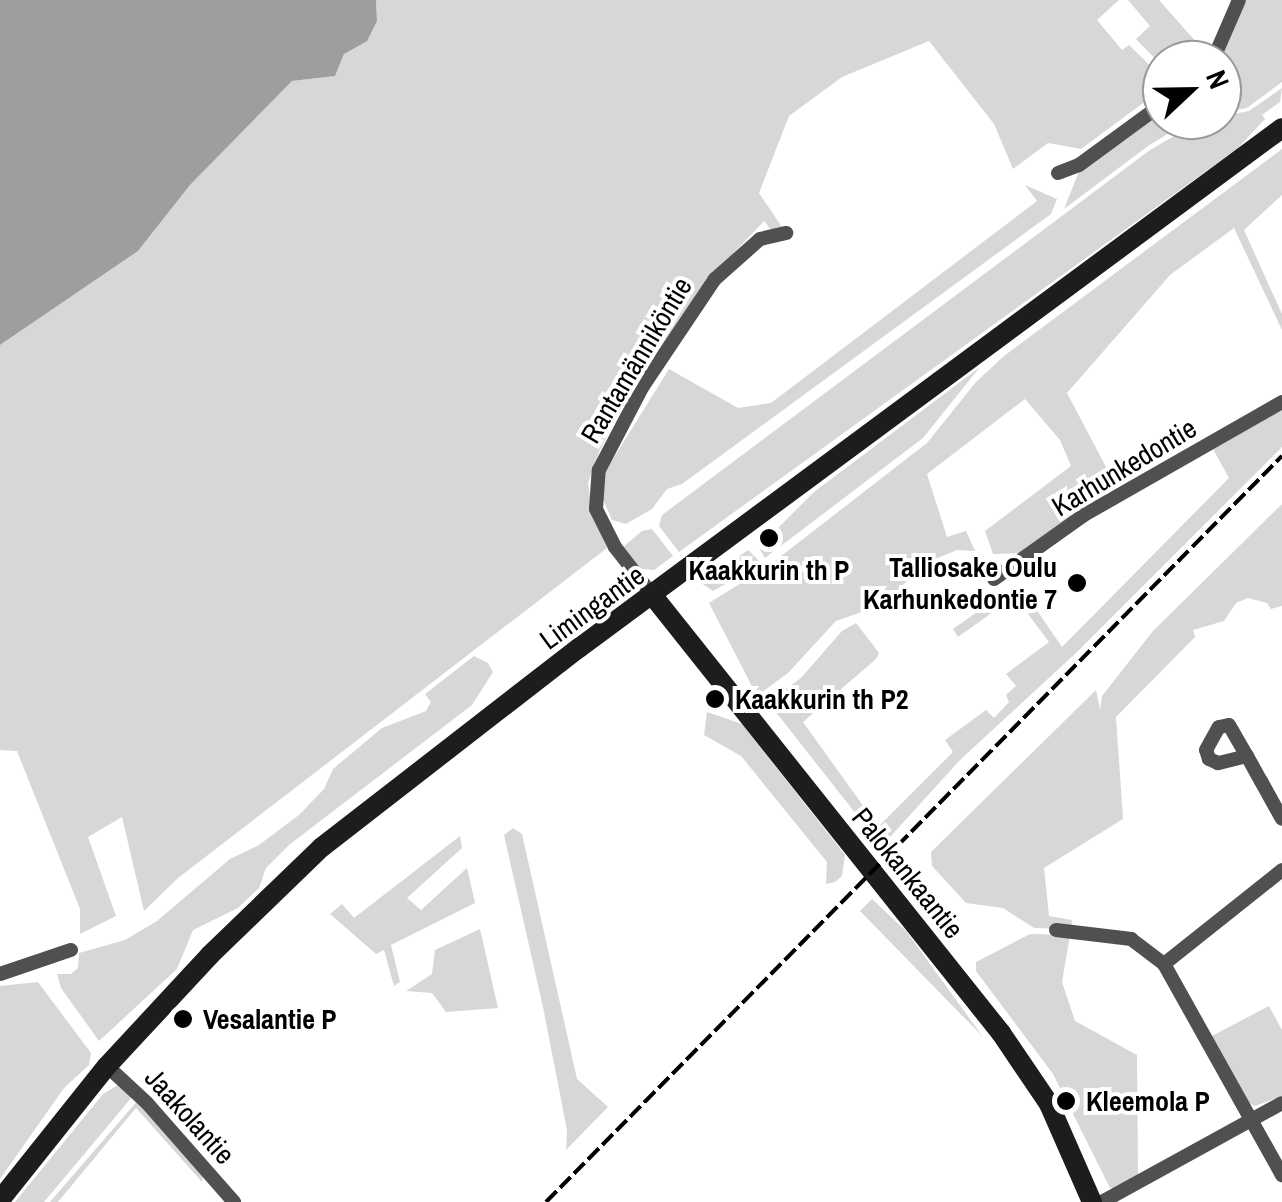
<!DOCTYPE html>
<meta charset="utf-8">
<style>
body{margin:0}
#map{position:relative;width:1282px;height:1202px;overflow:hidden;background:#fff;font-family:"Archivo Narrow",sans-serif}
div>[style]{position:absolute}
.green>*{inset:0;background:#d7d7d7}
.water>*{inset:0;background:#9e9e9e}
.street>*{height:14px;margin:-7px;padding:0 7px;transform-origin:7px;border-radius:7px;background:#505050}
.secondary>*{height:20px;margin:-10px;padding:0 10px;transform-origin:10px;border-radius:10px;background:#1d1d1d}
.rail>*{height:4px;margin-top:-2px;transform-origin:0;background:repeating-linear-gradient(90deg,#000 0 15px,transparent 0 20px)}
.dots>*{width:28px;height:28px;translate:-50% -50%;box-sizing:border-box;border:5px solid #fff;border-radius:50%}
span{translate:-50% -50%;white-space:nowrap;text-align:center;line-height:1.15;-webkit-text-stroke:8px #fff;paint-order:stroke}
.street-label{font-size:28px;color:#000}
.poi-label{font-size:28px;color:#000;font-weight:700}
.right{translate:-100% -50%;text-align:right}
.left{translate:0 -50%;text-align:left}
.north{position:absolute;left:1142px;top:40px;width:100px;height:100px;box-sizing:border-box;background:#fff;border:2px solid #999;border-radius:50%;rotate:68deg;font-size:28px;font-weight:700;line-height:40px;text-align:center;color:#000}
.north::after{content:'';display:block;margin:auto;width:35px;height:45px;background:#000;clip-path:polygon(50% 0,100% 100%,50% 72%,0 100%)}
</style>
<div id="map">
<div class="green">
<div style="clip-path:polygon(376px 0,1119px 0,1097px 20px,1122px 50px,1129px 45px,1162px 77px,1162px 89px,1081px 149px,1048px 143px,1013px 169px,994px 124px,929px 41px,842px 77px,789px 116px,759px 193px,784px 230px,772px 231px,764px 221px,712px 276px,626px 399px,599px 452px,588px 483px,592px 510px,607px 548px,178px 878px,144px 911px,122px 817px,88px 837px,116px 916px,80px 934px,80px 909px,17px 751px,0 750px,0 345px,138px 251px,190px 185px,292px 81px,335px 76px,344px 54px,377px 21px)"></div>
<div style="clip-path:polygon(1128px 0,1159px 0,1205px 52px,1198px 60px,1162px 60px,1162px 66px,1136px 39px,1150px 26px)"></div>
<div style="clip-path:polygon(1245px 0,1282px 0,1282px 82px,1247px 108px,1222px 113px,1219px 60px)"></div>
<div style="clip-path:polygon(1282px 88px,1280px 102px,1262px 115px,1265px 119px,1238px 148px,679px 552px,659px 526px,662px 515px,1150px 150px,1200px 121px,1249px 111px)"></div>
<div style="clip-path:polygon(1162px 108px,1162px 120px,1191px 120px,1148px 146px,1064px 209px,1079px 171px)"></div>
<div style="clip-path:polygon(1282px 149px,1282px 195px,1244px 230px,1282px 314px,1282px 330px,1234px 228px,1170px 275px,1067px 393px,1114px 482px,1104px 488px,1104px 495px,1022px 553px,993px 554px,985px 531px,1071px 466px,1060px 440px,1025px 399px,927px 474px,947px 537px,966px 531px,975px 551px,957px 550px,925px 563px,884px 604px,836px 621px,788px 673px,757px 696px,709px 603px,767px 567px,927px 443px,976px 382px,1004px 356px)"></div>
<div style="clip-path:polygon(1025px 185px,1057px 199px,1051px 214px,682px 484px,667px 489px,652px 509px,626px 524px,612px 520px,602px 497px,603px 475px,669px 369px,738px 408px,771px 403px,1037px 201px)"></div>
<div style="clip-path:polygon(980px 367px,923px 438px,765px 558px,759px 548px,777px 536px,775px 531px,814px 492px)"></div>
<div style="clip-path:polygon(1282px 409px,1282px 447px,1077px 652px,960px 760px,890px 837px,871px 834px,953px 752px,945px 740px,986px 710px,994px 718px,1009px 702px,1006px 695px,1016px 686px,1006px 674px,1049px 642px,1028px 614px,1036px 609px,1062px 647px,1229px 478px,1213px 449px)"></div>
<div style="clip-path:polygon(1282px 504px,1282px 606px,1271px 609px,1267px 603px,1248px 598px,1236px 603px,1224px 621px,1193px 630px,1195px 637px,1116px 717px,1123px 819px,1044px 868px,1049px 916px,1072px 920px,1071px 929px,1034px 928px,1003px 908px,966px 903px,932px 866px,931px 852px,1096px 690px,1100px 710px,1102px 696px,1153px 631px)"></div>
<div style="clip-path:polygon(652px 529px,673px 556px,654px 570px,640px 569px,623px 547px,642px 531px)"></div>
<div style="clip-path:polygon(748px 550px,760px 562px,758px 566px,713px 591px,701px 583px)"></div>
<div style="clip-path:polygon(987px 590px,1000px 607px,958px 637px,953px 629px,977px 612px,971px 602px)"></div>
<div style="clip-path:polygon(856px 623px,879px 653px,876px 659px,803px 722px,864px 807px,861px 814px,856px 814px,768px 702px,801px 678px,842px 631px)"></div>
<div style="clip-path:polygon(474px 656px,488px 663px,493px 672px,472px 705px,289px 845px,266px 868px,259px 888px,238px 908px,193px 930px,177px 969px,99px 1041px,61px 988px,57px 974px,71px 974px,78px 968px,79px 953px,125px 940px,157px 921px,230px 859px,259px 845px,299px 815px,324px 789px,333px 769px,382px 728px,426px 711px,431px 702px,425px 694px)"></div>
<div style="clip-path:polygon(707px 712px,742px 724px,845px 855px,842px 876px,835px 882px,826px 884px,827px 862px,741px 756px,704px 735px)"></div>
<div style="clip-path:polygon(513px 828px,522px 834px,577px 1079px,608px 1107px,566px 1150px,567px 1130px,543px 1007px,504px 835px)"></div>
<div style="clip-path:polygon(460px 836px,462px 848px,407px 898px,421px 910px,467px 868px,475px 903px,391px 945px,400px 982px,394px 986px,384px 950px,376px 954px,330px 914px,342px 904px,354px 918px)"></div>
<div style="clip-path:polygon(872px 899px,906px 931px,983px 1037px,860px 911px)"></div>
<div style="clip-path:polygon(480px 929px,498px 1008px,446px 1012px,432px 993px,406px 991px,432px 974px,435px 950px)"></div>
<div style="clip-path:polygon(1030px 934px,1070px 935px,1062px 982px,1075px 1021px,1137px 1055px,1138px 1175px,1115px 1188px,1110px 1188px,1053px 1074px,976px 971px,976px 962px)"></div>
<div style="clip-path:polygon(38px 982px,91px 1053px,89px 1065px,64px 1088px,0 1179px,0 986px)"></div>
<div style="clip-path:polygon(1269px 1006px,1282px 1030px,1282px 1096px,1255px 1106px,1246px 1101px,1210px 1037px)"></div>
<div style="clip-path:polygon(118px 1085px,132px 1097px,44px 1202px,15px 1202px,103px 1094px)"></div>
<div style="clip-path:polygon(138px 1100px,203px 1174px,202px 1182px,136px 1108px,58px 1202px,50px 1202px)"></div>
</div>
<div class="water">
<div style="clip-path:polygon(0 0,376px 0,377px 21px,367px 41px,344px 54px,335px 76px,292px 81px,190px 185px,138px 251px,0 345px)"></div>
</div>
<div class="street">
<div style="left:1213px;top:60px;width:65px;rotate:-66.6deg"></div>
<div style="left:1058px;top:173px;width:22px;rotate:-21deg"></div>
<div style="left:1079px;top:165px;width:103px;rotate:-36.3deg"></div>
<div style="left:994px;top:579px;width:110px;rotate:-35.4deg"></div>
<div style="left:1084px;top:515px;width:228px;rotate:-29.7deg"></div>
<div style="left:653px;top:596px;width:62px;rotate:-127.8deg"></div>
<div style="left:615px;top:547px;width:42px;rotate:-116.6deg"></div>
<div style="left:596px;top:509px;width:39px;rotate:-86deg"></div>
<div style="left:599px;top:470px;width:95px;rotate:-62.4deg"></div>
<div style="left:643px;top:386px;width:129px;rotate:-56.1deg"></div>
<div style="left:715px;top:279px;width:60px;rotate:-41.6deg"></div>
<div style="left:760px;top:239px;width:27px;rotate:-13deg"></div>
<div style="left:1247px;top:756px;width:30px;rotate:166deg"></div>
<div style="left:1218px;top:763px;width:10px;rotate:-156deg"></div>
<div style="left:1209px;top:759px;width:9px;rotate:-108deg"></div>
<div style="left:1206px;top:750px;width:26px;rotate:-61deg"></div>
<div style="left:1219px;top:727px;width:10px;rotate:-11deg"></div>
<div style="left:1229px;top:725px;width:36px;rotate:60deg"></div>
<div style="left:1247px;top:756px;width:29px;rotate:61deg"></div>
<div style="left:1261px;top:781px;width:43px;rotate:61.1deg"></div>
<div style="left:1056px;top:930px;width:76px;rotate:6.8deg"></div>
<div style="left:1131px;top:939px;width:41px;rotate:37.1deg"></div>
<div style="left:1164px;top:964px;width:242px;rotate:60.8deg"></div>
<div style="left:1164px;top:964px;width:151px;rotate:-38.5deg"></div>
<div style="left:0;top:974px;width:75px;rotate:-18.7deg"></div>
<div style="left:107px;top:1066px;width:54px;rotate:42.8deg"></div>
<div style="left:147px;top:1103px;width:132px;rotate:48.7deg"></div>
<div style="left:1102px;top:1202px;width:205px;rotate:-28.8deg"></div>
</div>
<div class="secondary">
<div style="left:653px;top:596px;width:559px;rotate:51.47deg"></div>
<div style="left:1001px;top:1033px;width:86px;rotate:55.9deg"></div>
<div style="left:1049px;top:1104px;width:107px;rotate:66.3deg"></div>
<div style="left:0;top:1200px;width:171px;rotate:-51.4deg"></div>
<div style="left:107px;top:1066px;width:151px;rotate:-47.1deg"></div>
<div style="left:210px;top:955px;width:156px;rotate:-44deg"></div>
<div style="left:322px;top:847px;width:325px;rotate:-37.8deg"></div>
<div style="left:579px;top:648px;width:874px;rotate:-36.49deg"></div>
</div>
<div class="rail">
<div style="left:546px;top:1202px;width:1048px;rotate:-45.39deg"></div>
</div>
<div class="dots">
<div style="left:769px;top:538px;background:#000"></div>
<div style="left:1077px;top:583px;background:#000"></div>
<div style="left:715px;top:699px;background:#000"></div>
<div style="left:183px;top:1019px;background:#000"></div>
<div style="left:1066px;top:1101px;background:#000"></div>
</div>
<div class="street-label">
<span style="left:636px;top:360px;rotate:-59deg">Rantamänniköntie</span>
<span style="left:1124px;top:467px;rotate:-31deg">Karhunkedontie</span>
<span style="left:592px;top:607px;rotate:-36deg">Limingantie</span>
<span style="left:908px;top:873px;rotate:51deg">Palokankaantie</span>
<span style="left:190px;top:1116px;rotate:48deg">Jaakolantie</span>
</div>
<div class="poi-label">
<span class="right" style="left:1057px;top:583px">Talliosake Oulu<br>Karhunkedontie 7</span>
<span style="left:769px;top:570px">Kaakkurin th P</span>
<span class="left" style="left:735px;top:699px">Kaakkurin th P2</span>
<span class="left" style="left:203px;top:1019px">Vesalantie P</span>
<span class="left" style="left:1086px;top:1101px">Kleemola P</span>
</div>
<div class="north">N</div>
</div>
